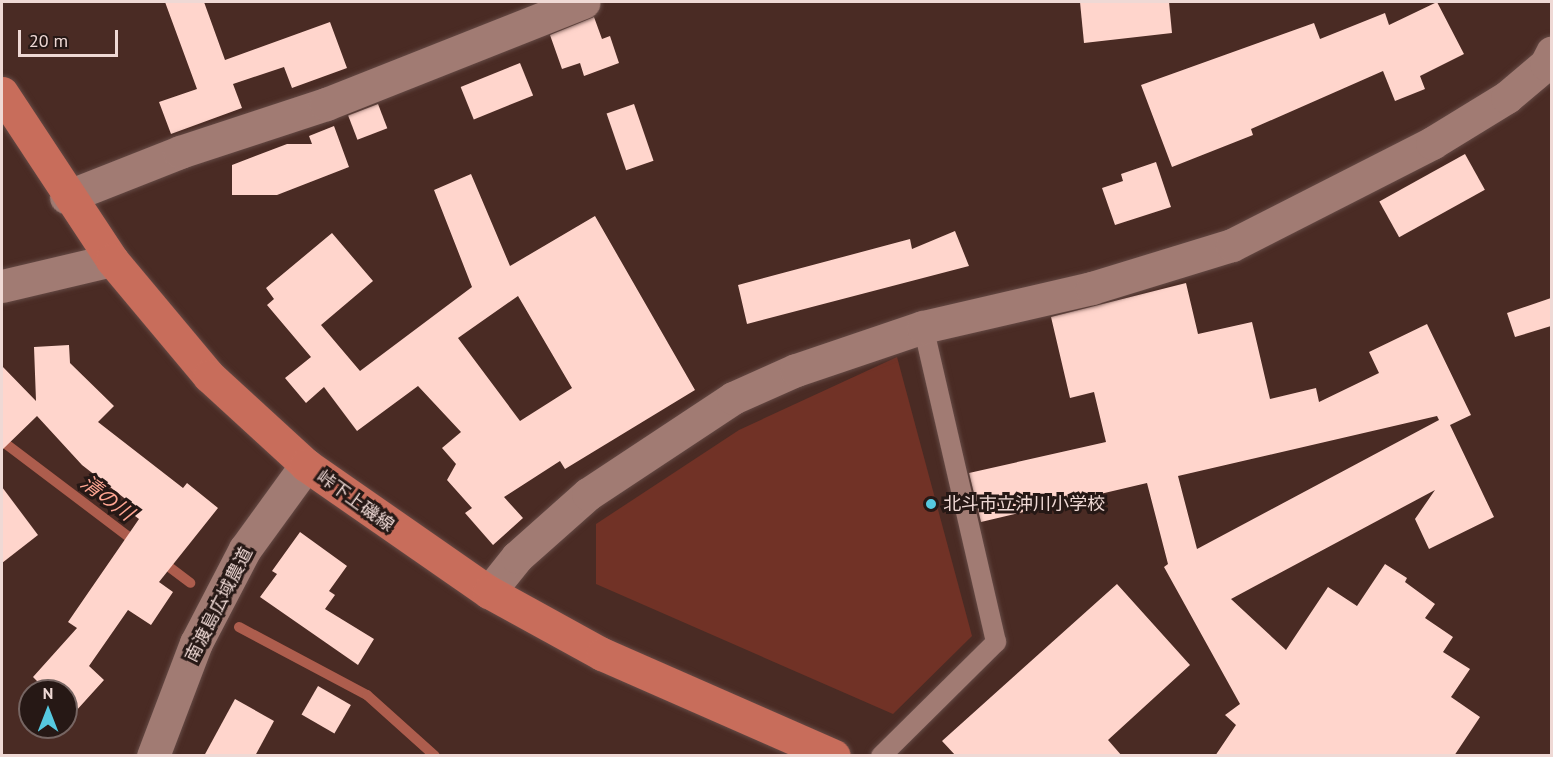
<!DOCTYPE html>
<meta charset="utf-8">
<style>
body{margin:0}
#map{position:relative;width:1553px;height:757px;overflow:hidden;background:#4a2b24;font-family:"PT Sans","Noto Sans JP",sans-serif}
div>[style]{position:absolute}
.green>*{inset:0;background:#713226}
.stream>*{height:10px;margin:-5px;padding:0 5px;transform-origin:5px;border-radius:5px;background:#ad5d4d}
.building>*{inset:0;background:#ffd5cc;transform-origin:0 0}
.roads{filter:drop-shadow(0 0 2px #654a45) drop-shadow(0 0 2px #654a45)}
.lane>*{height:20px;margin:-10px;padding:0 10px;transform-origin:10px;border-radius:10px;background:#a17b73}
.street>*{height:33px;margin:-16.5px;padding:0 16.5px;transform-origin:16.5px;border-radius:16.5px;background:#a17b73}
.secondary>*{height:33px;margin:-16.5px;padding:0 16.5px;transform-origin:16.5px;border-radius:16.5px;background:#a17b73}
.primary>*{height:33px;margin:-16.5px;padding:0 16.5px;transform-origin:16.5px;border-radius:16.5px;background:#c86d5b}
.dots>*{width:16px;height:16px;translate:-50% -50%;box-sizing:border-box;border:3px solid #261815;border-radius:50%}
span{translate:-50% -50%;white-space:nowrap;text-align:center;line-height:1.15;-webkit-text-stroke:6px #261815;paint-order:stroke}
.street-label{font-size:18px;color:#efd9d5}
.poi-label{font-size:18px;color:#efd9d5}
.left{translate:0 -50%;text-align:left}
.water-label{font-size:20px;color:#fea592;font-style:italic}
.frame{position:absolute;inset:0;border:3px solid #efd9d5;pointer-events:none}
.north{position:absolute;left:18px;top:679px;width:60px;height:60px;box-sizing:border-box;background:#261815;border:2px solid #766562;border-radius:50%;rotate:0deg;font-size:16px;font-weight:700;line-height:24px;text-align:center;color:#efd9d5}
.north::after{content:'';display:block;margin:auto;width:21px;height:27px;background:#56c9e0;clip-path:polygon(50% 0,100% 100%,50% 72%,0 100%)}
.scale{position:absolute;left:18px;top:30px;width:100px;height:27px;box-sizing:border-box;border:3px solid #efd9d5;border-top:0;padding-left:8px;font-size:18px;line-height:21px;white-space:nowrap;color:#efd9d5;-webkit-text-stroke:4px #261815;paint-order:stroke}
</style>
<div id="map">
<div class="green">
<div style="clip-path:polygon(897px 357px,972px 636px,893px 714px,596px 584px,596px 524px,739px 430px)"></div>
</div>
<div class="stream">
<div style="left:2px;top:441px;width:171px;rotate:37.1deg"></div>
<div style="left:160px;top:560px;width:38px;rotate:37deg"></div>
<div style="left:239px;top:627px;width:145px;rotate:28deg"></div>
<div style="left:367px;top:695px;width:91px;rotate:41.9deg"></div>
</div>
<div class="building">
<div style="clip-path:polygon(165px 2px,204px 2px,225px 60px,330px 22px,347px 68px,292px 88px,284px 67px,233px 84px,242px 108px,171px 134px,159px 102px,197px 89px)"></div>
<div style="clip-path:polygon(1080px 2px,1169px 2px,1172px 33px,1084px 43px)"></div>
<div style="clip-path:polygon(1437px 2px,1464px 54px,1420px 76px,1425px 89px,1395px 101px,1383px 71px,1251px 129px,1253px 135px,1172px 167px,1141px 85px,1314px 23px,1320px 39px,1385px 13px,1389px 25px)"></div>
<div style="clip-path:polygon(594px 17px,602px 39px,610px 36px,619px 63px,584px 76px,580px 63px,562px 69px,550px 35px)"></div>
<div style="left:520px;top:63px;width:35px;height:64px;rotate:68deg"></div>
<div style="left:378px;top:104px;width:26px;height:32px;rotate:69deg"></div>
<div style="left:634px;top:104px;width:60px;height:29px;rotate:71deg"></div>
<div style="clip-path:polygon(334px 126px,349px 167px,277px 195px,232px 195px,232px 165px,287px 144px,312px 144px,309px 136px)"></div>
<div style="left:1465px;top:154px;width:41px;height:98px;rotate:61deg"></div>
<div style="clip-path:polygon(1156px 162px,1171px 207px,1115px 225px,1102px 188px,1123px 181px,1121px 174px)"></div>
<div style="clip-path:polygon(evenodd,471px 174px,510px 266px,595px 216px,695px 390px,565px 469px,560px 461px,504px 497px,523px 518px,493px 545px,465px 513px,472px 508px,447px 480px,456px 464px,442px 448px,461px 432px,418px 386px,357px 431px,324px 387px,306px 403px,285px 378px,311px 357px,267px 305px,274px 299px,266px 288px,332px 233px,373px 281px,321px 325px,360px 371px,472px 287px,434px 190px,471px 174px,518px 296px,572px 388px,520px 421px,458px 338px,518px 296px)"></div>
<div style="clip-path:polygon(955px 231px,969px 266px,747px 324px,738px 285px,910px 239px,912px 249px)"></div>
<div style="clip-path:polygon(evenodd,1186px 283px,1198px 334px,1252px 322px,1270px 399px,1316px 388px,1319px 402px,1379px 373px,1369px 352px,1427px 324px,1471px 415px,1450px 425px,1494px 517px,1429px 549px,1415px 519px,1435px 490px,1231px 599px,1286px 650px,1328px 587px,1357px 606px,1385px 564px,1407px 578px,1405px 582px,1435px 604px,1425px 618px,1453px 637px,1443px 652px,1470px 669px,1451px 697px,1480px 717px,1454px 756px,1215px 756px,1236px 725px,1225px 715px,1240px 704px,1164px 567px,1168px 564px,1147px 483px,981px 522px,969px 473px,1106px 442px,1094px 392px,1070px 398px,1051px 317px,1186px 283px,1437px 416px,1439px 420px,1197px 549px,1178px 476px,1437px 416px)"></div>
<div style="clip-path:polygon(1551px 298px,1551px 326px,1515px 337px,1507px 313px)"></div>
<div style="clip-path:polygon(69px 345px,70px 363px,114px 406px,98px 422px,183px 488px,187px 483px,218px 508px,159px 582px,173px 592px,151px 625px,128px 610px,89px 666px,104px 680px,66px 722px,66px 691px,32px 691px,39px 683px,33px 677px,77px 628px,68px 622px,139px 519px,123px 507px,128px 501px,82px 465px,37px 416px,2px 450px,2px 366px,36px 401px,34px 347px)"></div>
<div style="clip-path:polygon(2px 487px,38px 535px,2px 563px)"></div>
<div style="clip-path:polygon(300px 532px,347px 566px,329px 591px,335px 595px,325px 609px,374px 639px,358px 665px,260px 597px,277px 574px,272px 571px)"></div>
<div style="clip-path:polygon(1117px 584px,1190px 665px,1108px 740px,1122px 756px,956px 756px,942px 741px)"></div>
<div style="left:318px;top:686px;width:38px;height:33px;rotate:30deg"></div>
<div style="clip-path:polygon(30px 693px,30px 710px,22px 702px)"></div>
<div style="clip-path:polygon(235px 699px,274px 721px,255px 756px,204px 756px)"></div>
</div>
<div class="roads">
<div class="lane">
<div style="left:881px;top:756px;width:162px;rotate:-44.7deg"></div>
<div style="left:996px;top:642px;width:323px;rotate:-103deg"></div>
</div>
<div class="street">
<div style="left:66px;top:197px;width:123px;rotate:-21.5deg"></div>
<div style="left:180px;top:152px;width:154px;rotate:-18.2deg"></div>
<div style="left:326px;top:104px;width:277px;rotate:-21.6deg"></div>
<div style="left:489px;top:592px;width:45px;rotate:-51.3deg"></div>
<div style="left:517px;top:557px;width:95px;rotate:-41.6deg"></div>
<div style="left:588px;top:494px;width:174px;rotate:-33.5deg"></div>
<div style="left:733px;top:398px;width:69px;rotate:-24deg"></div>
<div style="left:796px;top:370px;width:134px;rotate:-18.7deg"></div>
<div style="left:923px;top:327px;width:173px;rotate:-13deg"></div>
<div style="left:1092px;top:288px;width:146px;rotate:-17.1deg"></div>
<div style="left:1232px;top:245px;width:225px;rotate:-27deg"></div>
<div style="left:1432px;top:143px;width:88px;rotate:-31.5deg"></div>
<div style="left:1507px;top:97px;width:51px;rotate:-40.2deg"></div>
<div style="left:1546px;top:64px;width:13px;rotate:-63deg"></div>
</div>
<div class="secondary">
<div style="left:2px;top:286px;width:113px;rotate:-13.3deg"></div>
<div style="left:153px;top:756px;width:121px;rotate:-69.2deg"></div>
<div style="left:196px;top:643px;width:106px;rotate:-62.5deg"></div>
<div style="left:245px;top:549px;width:104px;rotate:-54deg"></div>
</div>
<div class="primary">
<div style="left:2px;top:93px;width:200px;rotate:56.6deg"></div>
<div style="left:112px;top:260px;width:151px;rotate:50.1deg"></div>
<div style="left:209px;top:376px;width:132px;rotate:42.5deg"></div>
<div style="left:306px;top:465px;width:223px;rotate:34.8deg"></div>
<div style="left:489px;top:592px;width:129px;rotate:28.8deg"></div>
<div style="left:602px;top:654px;width:253px;rotate:23.7deg"></div>
</div>
</div>
<div class="dots">
<div style="left:931px;top:504px;background:#56c9e0"></div>
</div>
<div class="street-label">
<span style="left:355px;top:501px;rotate:36deg">峠下上磯線</span>
<span style="left:219px;top:605px;rotate:-63deg">南渡島広域農道</span>
</div>
<div class="poi-label">
<span class="left" style="left:943px;top:504px">北斗市立沖川小学校</span>
</div>
<div class="water-label">
<span style="left:107px;top:498px;rotate:37deg">清の川</span>
</div>
<div class="frame"></div>
<div class="north">N</div>
<div class="scale">20 m</div>
</div>
